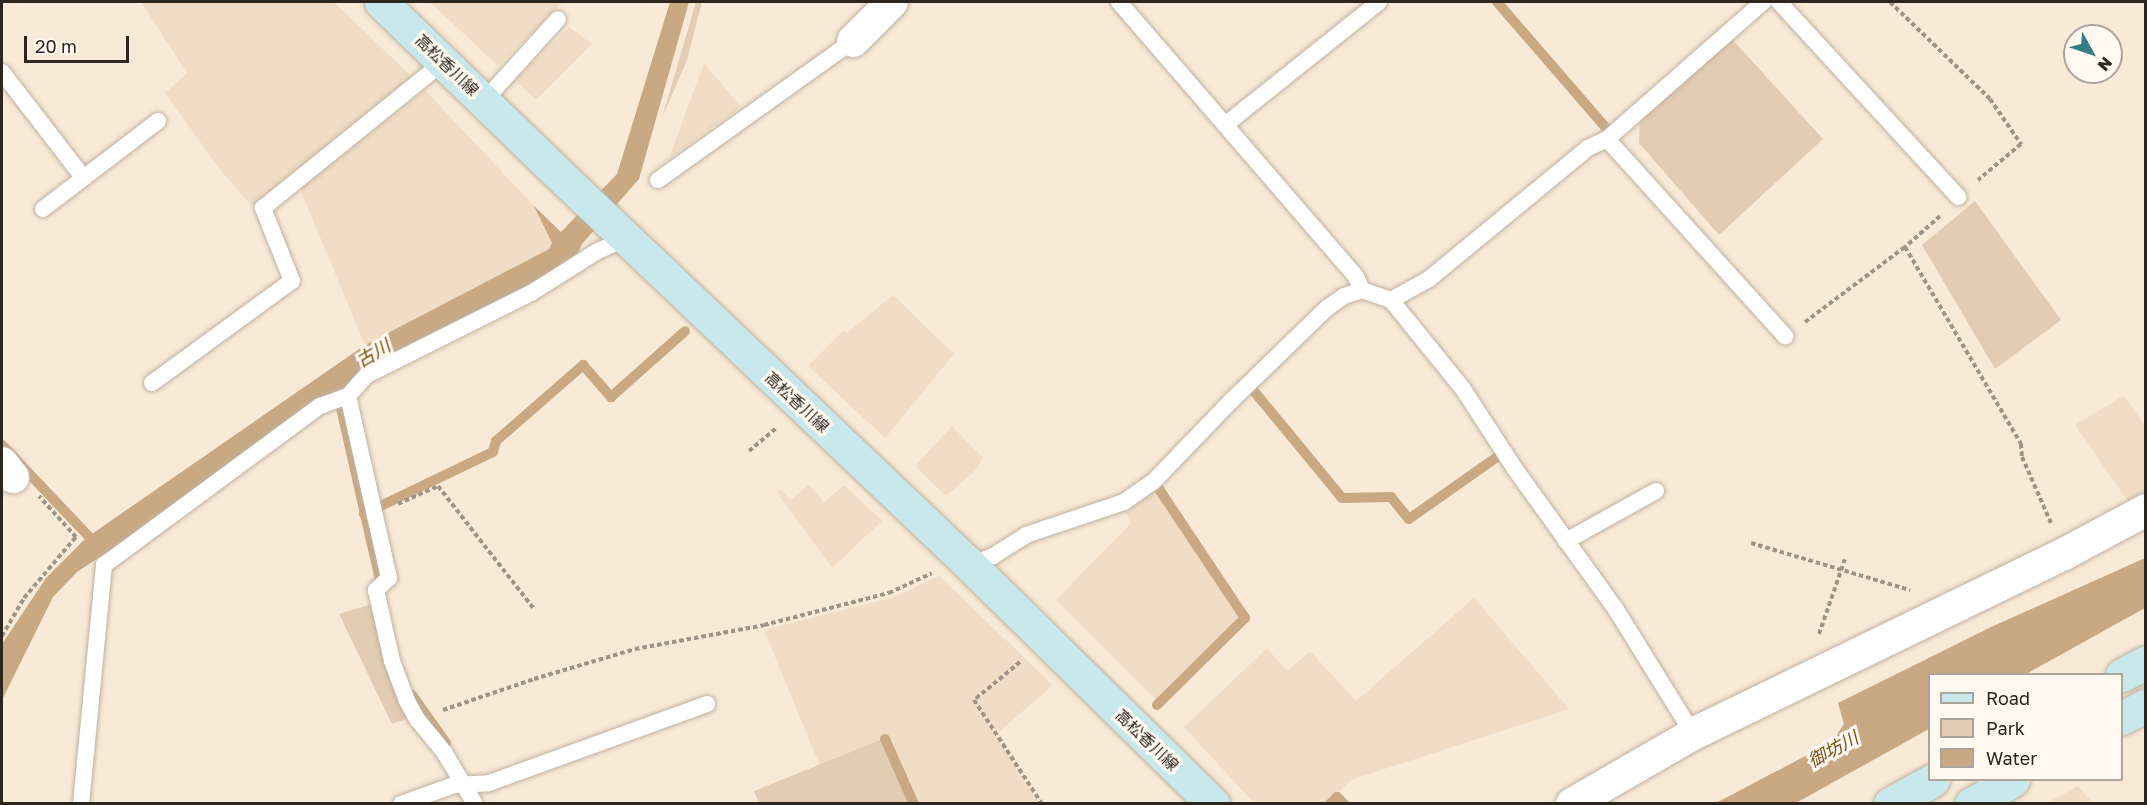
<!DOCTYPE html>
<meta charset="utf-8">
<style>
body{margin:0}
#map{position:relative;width:2147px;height:805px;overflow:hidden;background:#f9ead8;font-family:"Golos Text","Noto Sans JP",sans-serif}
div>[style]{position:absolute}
.built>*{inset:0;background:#f1ddc5}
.green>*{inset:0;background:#e2ccb3}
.water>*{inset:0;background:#c8a984}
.stream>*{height:10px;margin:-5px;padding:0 5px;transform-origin:5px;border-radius:5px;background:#c8a984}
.path>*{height:4px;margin-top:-2px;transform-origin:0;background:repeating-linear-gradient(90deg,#9e9386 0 4.5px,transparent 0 7.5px)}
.roads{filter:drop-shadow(0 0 2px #bfb1a0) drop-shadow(0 0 2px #bfb1a0)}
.lane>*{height:16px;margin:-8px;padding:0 8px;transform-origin:8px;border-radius:8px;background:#fff}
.street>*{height:32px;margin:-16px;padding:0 16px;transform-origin:16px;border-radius:16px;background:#fff}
.secondary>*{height:33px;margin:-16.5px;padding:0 16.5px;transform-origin:16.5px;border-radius:16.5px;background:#c8e8eb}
span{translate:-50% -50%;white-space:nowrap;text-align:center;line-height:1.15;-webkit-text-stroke:6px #fff9f1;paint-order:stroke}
.street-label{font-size:16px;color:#2c261f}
.water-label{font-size:18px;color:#774e0e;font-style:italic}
.frame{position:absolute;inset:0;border:3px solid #2c261f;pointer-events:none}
.legend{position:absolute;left:1928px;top:673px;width:195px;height:108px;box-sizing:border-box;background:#fff9f1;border:2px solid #aba59d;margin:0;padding:8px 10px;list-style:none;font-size:18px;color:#2c261f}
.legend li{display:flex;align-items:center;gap:12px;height:30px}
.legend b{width:30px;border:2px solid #aba59d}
.north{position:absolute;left:2063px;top:24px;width:60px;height:60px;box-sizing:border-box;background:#fff9f1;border:2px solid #aba59d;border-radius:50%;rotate:130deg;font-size:16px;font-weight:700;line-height:24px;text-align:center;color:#2c261f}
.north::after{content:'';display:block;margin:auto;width:21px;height:27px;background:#357d84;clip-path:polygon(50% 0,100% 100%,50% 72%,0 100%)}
.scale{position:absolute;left:24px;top:36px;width:105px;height:27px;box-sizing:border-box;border:3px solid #2c261f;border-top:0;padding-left:8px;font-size:18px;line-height:21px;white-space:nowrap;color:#2c261f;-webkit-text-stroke:4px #fff9f1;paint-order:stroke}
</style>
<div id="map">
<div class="built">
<div style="clip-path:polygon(141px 2px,334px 2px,412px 77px,252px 206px,221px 171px,165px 93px,187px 73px)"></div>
<div style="clip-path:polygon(430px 2px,563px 2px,498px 66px)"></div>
<div style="clip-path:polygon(569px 27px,592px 44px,536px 100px,517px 82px,518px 77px)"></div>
<div style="clip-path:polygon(704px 63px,741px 107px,669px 158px)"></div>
<div style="clip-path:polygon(425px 90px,534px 206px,552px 243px,549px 249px,365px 345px,300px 189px)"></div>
<div style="clip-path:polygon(893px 295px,954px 354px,885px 438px,808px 366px,844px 330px,847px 333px)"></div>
<div style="clip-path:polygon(2124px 395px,2145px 426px,2145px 493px,2129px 503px,2075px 425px)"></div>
<div style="clip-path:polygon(952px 426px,983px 458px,977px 469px,946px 496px,915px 466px)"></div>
<div style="clip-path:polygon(809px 485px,824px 502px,844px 485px,882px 521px,832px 568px,777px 493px,781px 489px,790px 500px)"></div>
<div style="clip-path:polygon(1158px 490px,1244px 618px,1157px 701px,1056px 600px,1131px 523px,1126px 512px)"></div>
<div style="clip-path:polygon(939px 576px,1053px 685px,995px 735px,1039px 803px,916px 803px,886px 738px,820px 766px,764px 630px,891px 598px)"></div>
<div style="clip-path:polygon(1474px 598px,1569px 709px,1351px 780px,1326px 804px,1254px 803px,1184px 727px,1267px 648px,1287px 671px,1310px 651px,1356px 701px)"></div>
<div style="clip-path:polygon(2078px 786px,2093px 803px,2047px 803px)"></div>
</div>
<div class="green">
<div style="clip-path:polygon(696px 2px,702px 2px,687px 60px,662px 118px)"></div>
<div style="clip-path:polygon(1732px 39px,1823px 139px,1719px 235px,1639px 143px,1640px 120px)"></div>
<div style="clip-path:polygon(1975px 201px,2061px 320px,1995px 369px,1922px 245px)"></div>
<div style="clip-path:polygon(372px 604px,409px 718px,392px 724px,339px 614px)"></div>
<div style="clip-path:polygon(883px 739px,912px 803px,759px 803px,754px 791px)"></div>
</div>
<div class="water">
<div style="clip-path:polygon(670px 2px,689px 2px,639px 179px,582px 244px,578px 253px,539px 280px,356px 374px,344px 388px,316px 401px,156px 520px,77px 572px,53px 597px,2px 700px,2px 644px,46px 578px,86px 538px,365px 345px,549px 249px,552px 243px,534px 206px,561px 232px,617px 174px)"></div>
<div style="clip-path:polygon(2145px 558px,2145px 608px,2026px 674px,1930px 674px,1929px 729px,1796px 803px,1716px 803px,1832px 742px,1844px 724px,1838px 703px,1991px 627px)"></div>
</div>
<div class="stream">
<div style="left:1497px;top:2px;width:168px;rotate:49.1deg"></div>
<div style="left:1253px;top:390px;width:140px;rotate:50.5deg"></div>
<div style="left:1342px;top:498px;width:49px;rotate:-1.2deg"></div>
<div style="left:1391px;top:497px;width:28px;rotate:51deg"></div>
<div style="left:1409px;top:519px;width:116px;rotate:-35.2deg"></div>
<div style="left:338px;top:395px;width:198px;rotate:77.2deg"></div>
<div style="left:2px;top:445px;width:137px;rotate:46.5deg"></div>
<div style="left:364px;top:514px;width:143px;rotate:-25.7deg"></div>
<div style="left:493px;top:452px;width:11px;rotate:-75deg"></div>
<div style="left:496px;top:441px;width:116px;rotate:-41.1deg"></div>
<div style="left:583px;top:365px;width:43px;rotate:48.8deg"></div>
<div style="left:611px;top:397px;width:99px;rotate:-41.7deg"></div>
<div style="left:412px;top:695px;width:59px;rotate:54.7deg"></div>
<div style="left:1157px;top:705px;width:124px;rotate:-44.7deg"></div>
<div style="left:1245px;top:618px;width:155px;rotate:-123.7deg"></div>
<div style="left:885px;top:739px;width:71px;rotate:66deg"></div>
<div style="left:1330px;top:804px;width:10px;rotate:-45deg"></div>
<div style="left:1337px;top:797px;width:10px;rotate:45deg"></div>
</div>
<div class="path">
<div style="left:1890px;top:2px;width:139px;rotate:44.1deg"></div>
<div style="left:1990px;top:99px;width:55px;rotate:55.4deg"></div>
<div style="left:2021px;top:144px;width:56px;rotate:140.1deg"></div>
<div style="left:1940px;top:216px;width:47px;rotate:138.5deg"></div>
<div style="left:1905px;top:247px;width:229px;rotate:59.5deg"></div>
<div style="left:2021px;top:444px;width:13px;rotate:86deg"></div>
<div style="left:2022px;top:457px;width:72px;rotate:66.3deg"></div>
<div style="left:1805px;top:322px;width:125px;rotate:-36.9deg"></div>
<div style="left:749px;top:451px;width:35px;rotate:-40deg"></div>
<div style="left:398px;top:504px;width:44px;rotate:-24.2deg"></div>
<div style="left:438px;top:486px;width:157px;rotate:52deg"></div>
<div style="left:1751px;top:543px;width:166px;rotate:16.5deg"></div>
<div style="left:1819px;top:634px;width:79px;rotate:-70.9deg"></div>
<div style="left:2px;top:636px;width:44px;rotate:-59.9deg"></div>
<div style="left:24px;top:598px;width:80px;rotate:-49.6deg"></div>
<div style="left:76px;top:537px;width:55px;rotate:-132.1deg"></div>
<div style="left:1020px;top:662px;width:60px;rotate:140.4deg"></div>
<div style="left:974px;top:700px;width:124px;rotate:56.8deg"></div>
<div style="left:443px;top:710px;width:96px;rotate:-18.8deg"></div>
<div style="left:534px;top:679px;width:105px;rotate:-16.5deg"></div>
<div style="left:635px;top:649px;width:131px;rotate:-10.5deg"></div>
<div style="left:764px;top:625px;width:129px;rotate:-14.4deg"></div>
<div style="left:889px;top:593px;width:47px;rotate:-24.9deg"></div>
</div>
<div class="roads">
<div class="lane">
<div style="left:1119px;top:2px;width:363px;rotate:49.2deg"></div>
<div style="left:1356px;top:277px;width:14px;rotate:65deg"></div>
<div style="left:1779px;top:2px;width:265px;rotate:47.4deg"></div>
<div style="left:2px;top:72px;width:133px;rotate:52.4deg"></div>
<div style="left:484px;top:101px;width:110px;rotate:-47.9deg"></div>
<div style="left:1225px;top:125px;width:197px;rotate:-38.6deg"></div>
<div style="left:1607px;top:139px;width:266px;rotate:47.9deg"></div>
<div style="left:658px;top:180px;width:239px;rotate:-35.5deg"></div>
<div style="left:43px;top:209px;width:145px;rotate:-37.4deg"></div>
<div style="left:1391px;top:300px;width:114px;rotate:51deg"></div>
<div style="left:1463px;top:389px;width:95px;rotate:57deg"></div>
<div style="left:1515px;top:469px;width:171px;rotate:54.3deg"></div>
<div style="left:1615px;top:608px;width:148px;rotate:58.2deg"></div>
<div style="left:152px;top:383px;width:173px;rotate:-36.1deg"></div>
<div style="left:292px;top:281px;width:79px;rotate:-111.7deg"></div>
<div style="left:263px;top:208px;width:232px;rotate:-39deg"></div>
<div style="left:348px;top:396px;width:187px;rotate:77.3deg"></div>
<div style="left:389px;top:578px;width:18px;rotate:137deg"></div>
<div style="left:376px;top:590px;width:73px;rotate:77.3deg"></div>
<div style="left:392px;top:661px;width:43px;rotate:69.4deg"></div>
<div style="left:407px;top:701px;width:21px;rotate:61deg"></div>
<div style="left:417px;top:719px;width:43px;rotate:50.7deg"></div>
<div style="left:444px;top:752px;width:61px;rotate:59.2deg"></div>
<div style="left:1566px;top:541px;width:103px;rotate:-29.1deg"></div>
<div style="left:970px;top:565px;width:25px;rotate:-21deg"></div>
<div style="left:993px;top:556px;width:39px;rotate:-32deg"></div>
<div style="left:1026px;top:535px;width:103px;rotate:-18.6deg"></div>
<div style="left:1124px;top:502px;width:35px;rotate:-35deg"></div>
<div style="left:1153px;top:482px;width:111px;rotate:-46.1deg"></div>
<div style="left:1230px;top:402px;width:135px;rotate:-44.1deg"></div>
<div style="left:1327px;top:308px;width:21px;rotate:-35deg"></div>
<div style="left:1344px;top:296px;width:19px;rotate:-18deg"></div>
<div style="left:1362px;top:290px;width:31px;rotate:19deg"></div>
<div style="left:1391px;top:300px;width:43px;rotate:-28.9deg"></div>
<div style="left:1429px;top:279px;width:206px;rotate:-39.5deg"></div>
<div style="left:1588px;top:148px;width:21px;rotate:-25deg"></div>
<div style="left:1607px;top:139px;width:208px;rotate:-41.3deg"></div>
<div style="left:81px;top:804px;width:240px;rotate:-84.5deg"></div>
<div style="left:104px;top:565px;width:268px;rotate:-36.4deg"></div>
<div style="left:320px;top:406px;width:30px;rotate:-20deg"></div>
<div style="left:348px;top:396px;width:28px;rotate:-48deg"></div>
<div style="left:367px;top:375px;width:183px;rotate:-26.6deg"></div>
<div style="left:531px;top:293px;width:77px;rotate:-32.2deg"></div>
<div style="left:596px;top:252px;width:33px;rotate:-25deg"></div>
<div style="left:401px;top:804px;width:56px;rotate:-19.7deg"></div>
<div style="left:454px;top:785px;width:35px;rotate:-3deg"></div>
<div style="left:489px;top:783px;width:232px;rotate:-19.9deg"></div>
</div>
<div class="street">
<div style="left:853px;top:41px;width:55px;rotate:-45deg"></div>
<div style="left:2px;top:463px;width:18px;rotate:52deg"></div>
<div style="left:1572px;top:804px;width:140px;rotate:-30deg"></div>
<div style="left:1693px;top:734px;width:412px;rotate:-25.9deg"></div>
<div style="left:2064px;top:554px;width:93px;rotate:-28.2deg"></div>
</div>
<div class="secondary">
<div style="left:381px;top:2px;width:227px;rotate:44.1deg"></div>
<div style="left:544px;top:160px;width:588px;rotate:43.55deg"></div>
<div style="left:970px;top:565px;width:341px;rotate:44.5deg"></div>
<div style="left:2122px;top:675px;width:27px;rotate:-28deg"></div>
<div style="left:2122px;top:718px;width:27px;rotate:-28deg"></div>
<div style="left:1890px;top:804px;width:49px;rotate:-29.2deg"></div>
<div style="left:1971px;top:804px;width:48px;rotate:-29.7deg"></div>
</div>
</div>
<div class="street-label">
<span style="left:447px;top:65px;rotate:44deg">高松香川線</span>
<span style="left:797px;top:402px;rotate:43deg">高松香川線</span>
<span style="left:1147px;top:740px;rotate:44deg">高松香川線</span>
</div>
<div class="water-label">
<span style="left:373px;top:353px;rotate:-31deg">古川</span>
<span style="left:1833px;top:749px;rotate:-29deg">御坊川</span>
</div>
<div class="frame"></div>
<ul class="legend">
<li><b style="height:8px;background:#c8e8eb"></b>Road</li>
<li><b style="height:16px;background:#e2ccb3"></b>Park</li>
<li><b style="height:16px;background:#c8a984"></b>Water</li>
</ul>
<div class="north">N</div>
<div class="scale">20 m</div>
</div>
